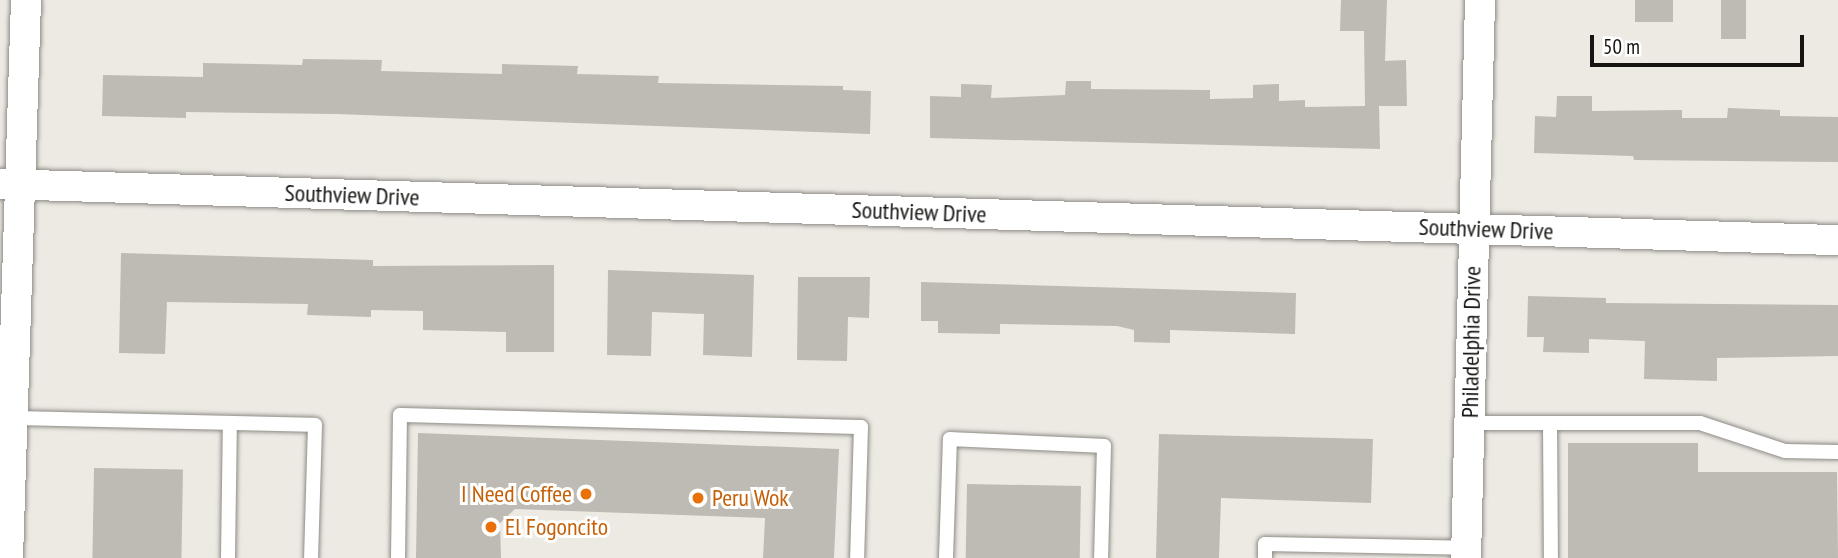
<!DOCTYPE html>
<style>
body{margin:0}
#map{position:relative;width:1838px;height:558px;overflow:hidden;background:#edeae4;font-family:"PT Sans Narrow",sans-serif}
div>[style]{position:absolute}
.building>*{inset:0;background:#bdbbb4;transform-origin:0 0}
.roads{filter:drop-shadow(0 0 2px #8e8b85) drop-shadow(0 0 2px #8e8b85)}
.lane>*{height:14px;margin:-7px;padding:0 7px;transform-origin:7px;border-radius:7px;background:#fff}
.street>*{height:30px;margin:-15px;padding:0 15px;transform-origin:15px;border-radius:15px;background:#fff}
.dots>*{width:19px;height:19px;translate:-50% -50%;box-sizing:border-box;border:4px solid #fff;border-radius:50%}
span{translate:-50% -50%;white-space:nowrap;text-align:center;line-height:1.15;-webkit-text-stroke:6px #fff;paint-order:stroke}
.street-label{font-size:24px;color:#151412}
.food-label{font-size:24px;color:#c56008}
.right{translate:-100% -50%;text-align:right}
.left{translate:0 -50%;text-align:left}
.scale{position:absolute;left:1590px;top:35px;width:214px;height:32px;box-sizing:border-box;border:4px solid #151412;border-top:0;padding-left:9px;font-size:21px;line-height:24px;white-space:nowrap;color:#151412;-webkit-text-stroke:5px #fff;paint-order:stroke}
</style>
<div id="map">
<div class="building">
<div style="clip-path:polygon(1341px 0,1387px 0,1385px 61px,1406px 60px,1407px 106px,1379px 106px,1380px 149px,930px 138px,930px 96px,961px 97px,961px 84px,992px 85px,991px 98px,1065px 95px,1066px 81px,1091px 81px,1091px 89px,1210px 90px,1210px 99px,1253px 98px,1253px 85px,1279px 84px,1279px 101px,1305px 100px,1305px 107px,1365px 106px,1364px 31px,1340px 31px)"></div>
<div style="left:1635px;top:0;width:38px;height:22px"></div>
<div style="left:1721px;top:0;width:25px;height:39px"></div>
<div style="clip-path:polygon(303px 59px,382px 60px,381px 71px,502px 74px,502px 64px,578px 66px,577px 74px,659px 76px,658px 83px,843px 86px,843px 90px,871px 91px,870px 134px,337px 114px,186px 112px,186px 118px,102px 116px,103px 75px,203px 77px,203px 63px,302px 65px)"></div>
<div style="clip-path:polygon(1557px 96px,1592px 96px,1592px 111px,1682px 110px,1682px 118px,1727px 118px,1728px 108px,1780px 110px,1780px 116px,1838px 117px,1838px 162px,1634px 160px,1633px 156px,1534px 153px,1535px 116px,1556px 117px)"></div>
<div style="clip-path:polygon(121px 253px,373px 260px,373px 266px,554px 265px,554px 352px,506px 352px,506px 332px,423px 330px,423px 311px,371px 310px,371px 317px,307px 315px,308px 304px,167px 302px,165px 354px,119px 353px)"></div>
<div style="clip-path:polygon(608px 270px,754px 275px,752px 357px,703px 355px,704px 314px,652px 312px,651px 356px,607px 355px)"></div>
<div style="clip-path:polygon(798px 277px,870px 277px,869px 318px,848px 317px,847px 361px,797px 360px)"></div>
<div style="clip-path:polygon(921px 282px,1296px 293px,1295px 334px,1170px 330px,1170px 343px,1134px 342px,1134px 330px,1117px 326px,1000px 324px,1000px 334px,938px 333px,938px 321px,921px 321px)"></div>
<div style="clip-path:polygon(1528px 296px,1606px 298px,1606px 303px,1838px 305px,1838px 356px,1717px 358px,1717px 381px,1644px 379px,1645px 341px,1589px 339px,1589px 353px,1543px 352px,1544px 337px,1527px 337px)"></div>
<div style="clip-path:polygon(418px 433px,839px 449px,834px 558px,763px 558px,765px 518px,515px 509px,500px 523px,501px 558px,416px 558px)"></div>
<div style="clip-path:polygon(1159px 434px,1373px 439px,1371px 503px,1221px 498px,1219px 558px,1156px 558px)"></div>
<div style="clip-path:polygon(1568px 443px,1698px 443px,1698px 472px,1837px 472px,1838px 558px,1568px 558px)"></div>
<div style="left:94px;top:468px;width:89px;height:90px;rotate:1deg"></div>
<div style="left:967px;top:484px;width:114px;height:74px;rotate:1deg"></div>
</div>
<div class="roads">
<div class="lane">
<div style="left:12px;top:418px;width:303px;rotate:1.3deg"></div>
<div style="left:315px;top:425px;width:133px;rotate:91.7deg"></div>
<div style="left:1470px;top:423px;width:230px"></div>
<div style="left:1700px;top:423px;width:89px;rotate:18.2deg"></div>
<div style="left:1785px;top:451px;width:53px;rotate:1.1deg"></div>
<div style="left:1550px;top:423px;width:135px;rotate:89.6deg"></div>
<div style="left:228px;top:558px;width:135px;rotate:-89.2deg"></div>
<div style="left:398px;top:558px;width:143px;rotate:-89.2deg"></div>
<div style="left:400px;top:415px;width:461px;rotate:1.5deg"></div>
<div style="left:861px;top:427px;width:131px;rotate:91.7deg"></div>
<div style="left:946px;top:558px;width:119px;rotate:-88.1deg"></div>
<div style="left:950px;top:439px;width:154px;rotate:2.6deg"></div>
<div style="left:1104px;top:446px;width:112px;rotate:91.5deg"></div>
<div style="left:1265px;top:558px;width:14px;rotate:-90deg"></div>
<div style="left:1265px;top:544px;width:201px;rotate:1.1deg"></div>
</div>
<div class="street">
<div style="left:0;top:184px;width:1839px;rotate:1.75deg"></div>
<div style="left:8px;top:558px;width:558px;rotate:-88.15deg"></div>
<div style="left:1466px;top:558px;width:558px;rotate:-88.56deg"></div>
</div>
</div>
<div class="dots">
<div style="left:586px;top:494px;background:#e8710a"></div>
<div style="left:698px;top:498px;background:#e8710a"></div>
<div style="left:491px;top:527px;background:#e8710a"></div>
</div>
<div class="street-label">
<span style="left:352px;top:195px;rotate:2deg">Southview Drive</span>
<span style="left:919px;top:212px;rotate:2deg">Southview Drive</span>
<span style="left:1486px;top:229px;rotate:2deg">Southview Drive</span>
<span style="left:1471px;top:342px;rotate:-89deg">Philadelphia Drive</span>
</div>
<div class="food-label">
<span class="right" style="left:572px;top:494px">I Need Coffee</span>
<span class="left" style="left:712px;top:498px">Peru Wok</span>
<span class="left" style="left:505px;top:527px">El Fogoncito</span>
</div>
<div class="scale">50 m</div>
</div>
